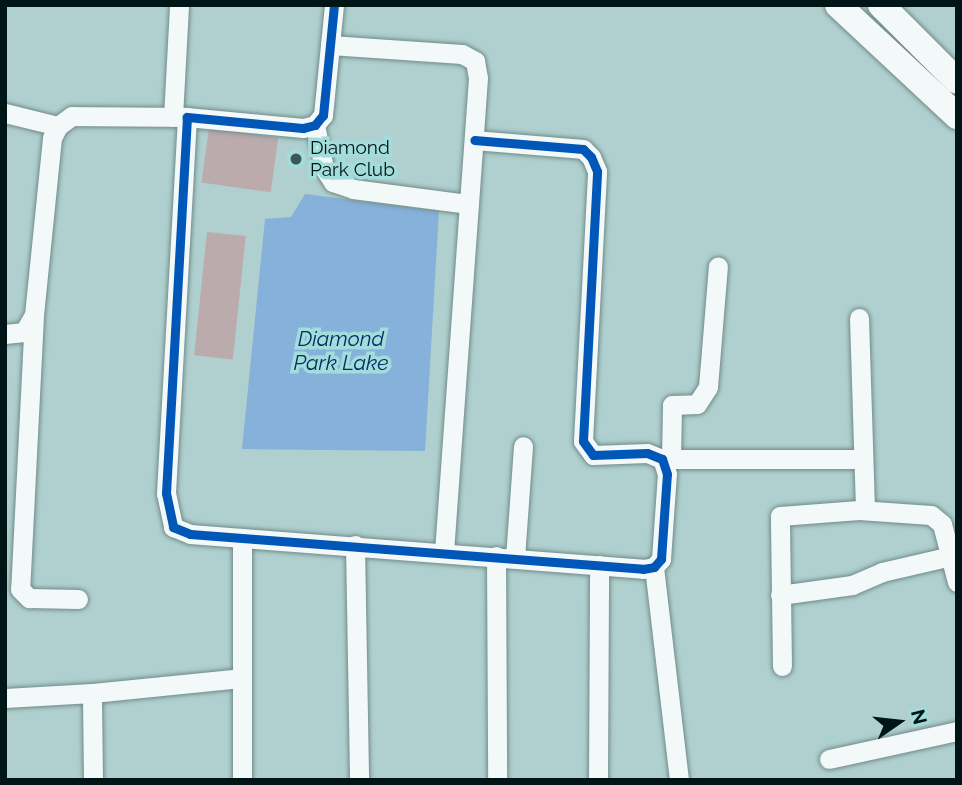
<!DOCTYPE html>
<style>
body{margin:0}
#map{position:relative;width:962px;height:785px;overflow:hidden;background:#afd0cf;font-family:Raleway,sans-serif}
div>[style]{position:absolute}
.green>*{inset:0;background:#bbabad;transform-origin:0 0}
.water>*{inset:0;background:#86b1da}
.roads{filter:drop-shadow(0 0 2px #718b8a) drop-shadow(0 0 2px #718b8a)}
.street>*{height:19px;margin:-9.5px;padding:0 9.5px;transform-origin:9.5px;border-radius:9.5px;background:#f3f8f8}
.secondary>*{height:26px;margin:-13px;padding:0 13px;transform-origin:13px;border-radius:13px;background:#f3f8f8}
.cycleway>*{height:9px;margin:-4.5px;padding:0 4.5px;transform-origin:4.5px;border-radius:4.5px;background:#0057b8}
.dots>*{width:19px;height:19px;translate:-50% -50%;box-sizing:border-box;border:4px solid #a2dddc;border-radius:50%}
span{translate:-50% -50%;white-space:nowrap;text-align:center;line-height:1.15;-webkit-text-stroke:7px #a2dddc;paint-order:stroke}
.poi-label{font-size:19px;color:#001616}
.left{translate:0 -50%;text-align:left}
.water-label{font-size:21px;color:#002f63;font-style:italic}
.frame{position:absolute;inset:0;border:7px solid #001616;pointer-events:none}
.north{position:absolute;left:864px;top:687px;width:70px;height:70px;-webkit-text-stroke:5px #a2dddc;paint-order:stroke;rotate:76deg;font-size:19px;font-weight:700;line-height:28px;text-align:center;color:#001616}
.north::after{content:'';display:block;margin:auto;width:24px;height:32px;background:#001616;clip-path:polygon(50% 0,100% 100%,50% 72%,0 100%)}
</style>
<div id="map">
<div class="green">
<div style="left:209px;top:128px;width:70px;height:55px;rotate:8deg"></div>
<div style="left:207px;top:232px;width:39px;height:124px;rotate:6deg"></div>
</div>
<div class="water">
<div style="clip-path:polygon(305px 194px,439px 211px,425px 451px,242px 449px,265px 219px,291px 217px)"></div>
</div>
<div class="roads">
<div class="street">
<div style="left:334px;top:5px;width:111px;rotate:95.7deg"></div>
<div style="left:323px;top:115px;width:13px;rotate:129deg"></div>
<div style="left:315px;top:125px;width:12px;rotate:166deg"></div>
<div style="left:303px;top:128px;width:117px;rotate:-174.6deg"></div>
<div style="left:187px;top:117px;width:377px;rotate:93.2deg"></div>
<div style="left:166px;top:493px;width:35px;rotate:78deg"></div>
<div style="left:173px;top:527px;width:18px;rotate:22deg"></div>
<div style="left:190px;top:534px;width:454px;rotate:4.4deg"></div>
<div style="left:643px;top:569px;width:11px;rotate:-10deg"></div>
<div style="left:654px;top:567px;width:11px;rotate:-49deg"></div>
<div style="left:661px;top:559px;width:85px;rotate:-86deg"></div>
<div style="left:667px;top:474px;width:16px;rotate:-108deg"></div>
<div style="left:662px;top:459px;width:16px;rotate:-158deg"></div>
<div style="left:647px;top:453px;width:54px;rotate:177.9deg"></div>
<div style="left:593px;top:455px;width:17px;rotate:-126deg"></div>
<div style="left:583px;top:441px;width:270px;rotate:-87deg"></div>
<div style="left:597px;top:171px;width:15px;rotate:-113deg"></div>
<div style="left:591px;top:157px;width:11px;rotate:-135deg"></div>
<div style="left:583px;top:149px;width:109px;rotate:-175.3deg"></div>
<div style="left:330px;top:45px;width:132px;rotate:3.9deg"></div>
<div style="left:462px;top:54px;width:15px;rotate:28deg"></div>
<div style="left:475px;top:61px;width:17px;rotate:80deg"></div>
<div style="left:478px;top:78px;width:476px;rotate:94.1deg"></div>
<div style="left:5px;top:113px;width:55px;rotate:13.8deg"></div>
<div style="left:173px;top:117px;width:112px;rotate:-86.9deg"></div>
<div style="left:315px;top:125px;width:44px;rotate:78.2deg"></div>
<div style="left:324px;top:168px;width:17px;rotate:57deg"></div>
<div style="left:333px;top:182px;width:21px;rotate:19deg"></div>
<div style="left:353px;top:189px;width:117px;rotate:7.4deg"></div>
<div style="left:34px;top:316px;width:273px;rotate:92.9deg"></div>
<div style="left:20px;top:589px;width:13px;rotate:45deg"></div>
<div style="left:29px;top:598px;width:49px;rotate:1.2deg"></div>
<div style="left:859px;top:318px;width:192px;rotate:88.2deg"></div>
<div style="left:5px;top:334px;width:19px;rotate:-6deg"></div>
<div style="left:24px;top:332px;width:20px;rotate:-60deg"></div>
<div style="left:34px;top:315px;width:178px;rotate:-84.2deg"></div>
<div style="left:52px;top:138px;width:13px;rotate:-63deg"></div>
<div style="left:58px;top:126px;width:17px;rotate:-36deg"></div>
<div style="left:72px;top:116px;width:115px;rotate:0.5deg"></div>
<div style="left:662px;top:459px;width:198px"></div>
<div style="left:671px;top:459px;width:54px;rotate:-88.9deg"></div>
<div style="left:672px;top:405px;width:25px;rotate:-2deg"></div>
<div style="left:697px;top:404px;width:20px;rotate:-57deg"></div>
<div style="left:708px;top:387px;width:121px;rotate:-85.3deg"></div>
<div style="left:355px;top:545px;width:235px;rotate:89deg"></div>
<div style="left:496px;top:556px;width:224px;rotate:89.7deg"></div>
<div style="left:515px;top:558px;width:112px;rotate:-85.9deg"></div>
<div style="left:654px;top:567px;width:214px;rotate:83.3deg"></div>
<div style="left:780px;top:595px;width:73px;rotate:-7.9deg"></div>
<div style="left:852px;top:585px;width:33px;rotate:-23deg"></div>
<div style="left:882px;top:572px;width:71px;rotate:-13.1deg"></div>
<div style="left:782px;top:666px;width:150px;rotate:-90.8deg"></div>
<div style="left:780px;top:516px;width:79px;rotate:-4.3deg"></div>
<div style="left:859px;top:510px;width:72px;rotate:4deg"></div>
<div style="left:931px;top:515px;width:14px;rotate:39deg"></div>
<div style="left:942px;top:524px;width:60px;rotate:75.5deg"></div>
<div style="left:5px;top:698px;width:87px;rotate:-3.3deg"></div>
<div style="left:829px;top:759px;width:131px;rotate:-12.3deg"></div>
<div style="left:93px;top:780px;width:87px;rotate:-90.7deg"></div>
<div style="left:92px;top:693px;width:150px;rotate:-5.7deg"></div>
<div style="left:242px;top:780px;width:242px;rotate:-90deg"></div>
<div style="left:598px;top:780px;width:215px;rotate:-89.7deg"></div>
</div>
<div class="secondary">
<div style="left:838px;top:5px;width:163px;rotate:43deg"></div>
<div style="left:881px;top:5px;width:107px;rotate:45deg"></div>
</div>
</div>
<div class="cycleway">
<div style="left:334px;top:5px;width:111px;rotate:95.7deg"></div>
<div style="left:323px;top:115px;width:13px;rotate:129deg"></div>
<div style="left:315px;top:125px;width:12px;rotate:166deg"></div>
<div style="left:303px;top:128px;width:117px;rotate:-174.6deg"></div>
<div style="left:187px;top:117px;width:377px;rotate:93.2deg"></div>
<div style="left:166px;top:493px;width:35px;rotate:78deg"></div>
<div style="left:173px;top:527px;width:18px;rotate:22deg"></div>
<div style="left:190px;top:534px;width:454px;rotate:4.4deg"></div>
<div style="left:643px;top:569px;width:11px;rotate:-10deg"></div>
<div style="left:654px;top:567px;width:11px;rotate:-49deg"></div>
<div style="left:661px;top:559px;width:85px;rotate:-86deg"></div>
<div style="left:667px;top:474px;width:16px;rotate:-108deg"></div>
<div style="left:662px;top:459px;width:16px;rotate:-158deg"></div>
<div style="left:647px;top:453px;width:54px;rotate:177.9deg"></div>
<div style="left:593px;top:455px;width:17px;rotate:-126deg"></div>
<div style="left:583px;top:441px;width:270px;rotate:-87deg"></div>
<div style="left:597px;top:171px;width:15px;rotate:-113deg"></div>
<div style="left:591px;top:157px;width:11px;rotate:-135deg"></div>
<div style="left:583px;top:149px;width:109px;rotate:-175.3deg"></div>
</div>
<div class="dots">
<div style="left:296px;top:159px;background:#3d5757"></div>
</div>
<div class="poi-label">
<span class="left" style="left:310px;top:159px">Diamond<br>Park Club</span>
</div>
<div class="water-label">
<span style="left:341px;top:351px">Diamond<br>Park Lake</span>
</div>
<div class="frame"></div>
<div class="north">N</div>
</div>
